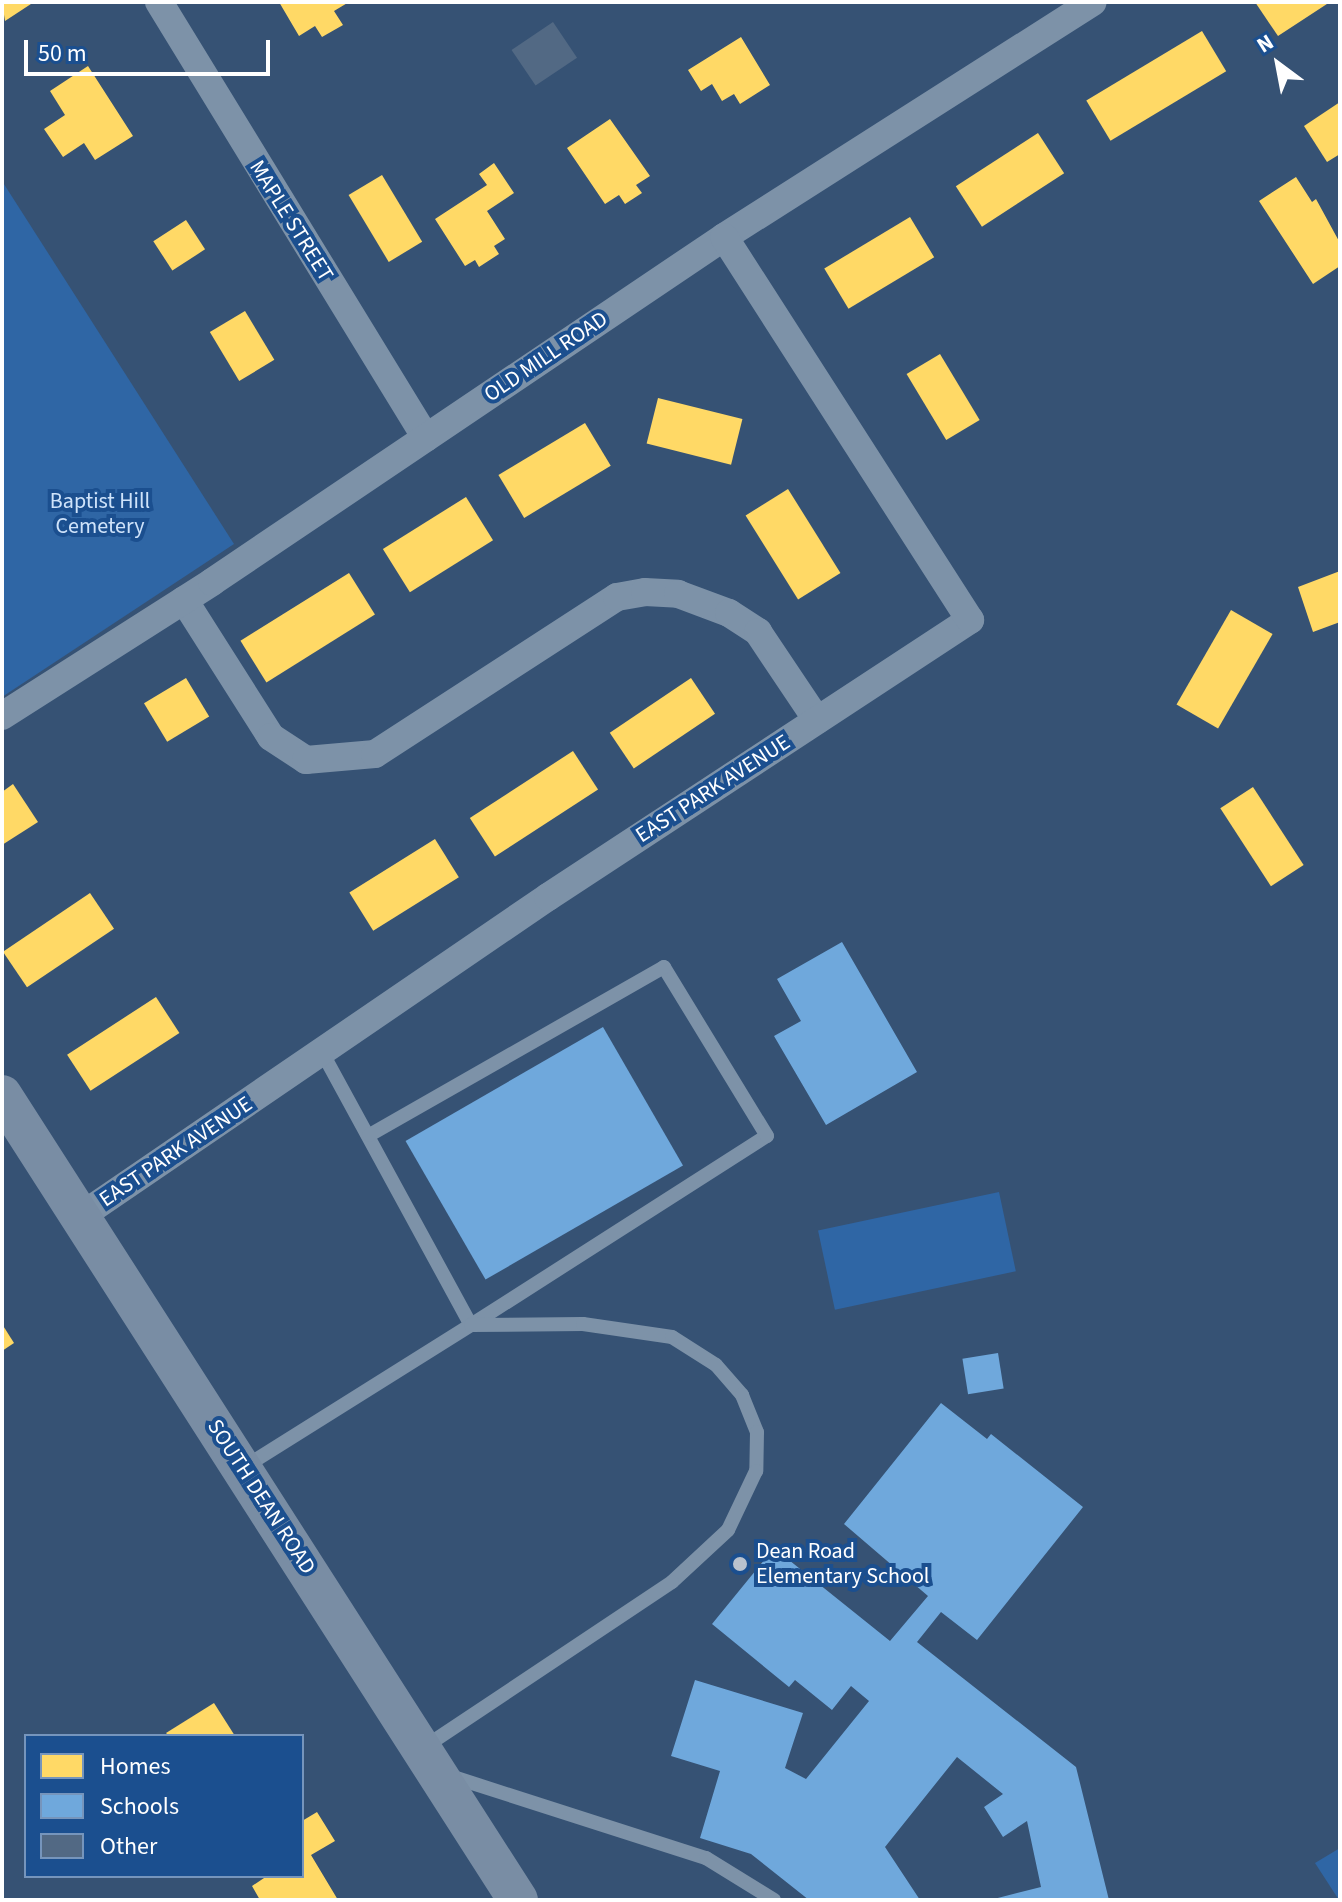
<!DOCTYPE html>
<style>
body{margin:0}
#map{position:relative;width:1342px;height:1902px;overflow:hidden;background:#365274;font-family:"Source Sans 3",sans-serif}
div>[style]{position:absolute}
.green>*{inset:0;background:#2f66a5;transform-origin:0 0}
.homes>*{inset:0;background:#ffd966;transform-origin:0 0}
.schools>*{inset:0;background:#6fa8dc;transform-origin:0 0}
.building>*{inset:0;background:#526984;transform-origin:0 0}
.lane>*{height:14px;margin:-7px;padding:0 7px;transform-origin:7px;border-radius:7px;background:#7d92a8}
.street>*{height:28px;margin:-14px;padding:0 14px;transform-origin:14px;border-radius:14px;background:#7d92a8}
.secondary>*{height:40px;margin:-20px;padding:0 20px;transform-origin:20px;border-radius:20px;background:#798da4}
.dots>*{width:22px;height:22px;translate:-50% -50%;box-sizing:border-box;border:4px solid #1b4f8f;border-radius:50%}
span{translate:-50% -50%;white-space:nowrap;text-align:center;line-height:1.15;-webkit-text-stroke:8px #1b4f8f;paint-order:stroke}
.street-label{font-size:22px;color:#fff}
.park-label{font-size:22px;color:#cfe3fa}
.poi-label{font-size:22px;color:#fff}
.left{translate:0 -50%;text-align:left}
.frame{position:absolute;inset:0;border:4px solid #fff;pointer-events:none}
.legend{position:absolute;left:24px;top:1734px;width:280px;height:144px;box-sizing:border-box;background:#1b4f8f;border:2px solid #7695bc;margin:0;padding:10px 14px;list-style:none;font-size:24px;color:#fff}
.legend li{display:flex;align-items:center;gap:16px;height:40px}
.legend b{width:40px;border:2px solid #7695bc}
.north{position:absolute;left:1238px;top:24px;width:80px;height:80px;-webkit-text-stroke:6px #1b4f8f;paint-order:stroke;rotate:328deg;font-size:22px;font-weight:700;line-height:32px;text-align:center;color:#fff}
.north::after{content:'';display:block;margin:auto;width:28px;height:36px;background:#fff;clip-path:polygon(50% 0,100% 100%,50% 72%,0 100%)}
.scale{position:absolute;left:24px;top:40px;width:246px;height:36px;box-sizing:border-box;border:4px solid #fff;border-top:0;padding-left:10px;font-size:24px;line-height:28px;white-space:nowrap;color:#fff;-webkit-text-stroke:6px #1b4f8f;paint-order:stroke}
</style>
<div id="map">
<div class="green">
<div style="clip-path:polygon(2px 181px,234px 544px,2px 697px)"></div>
<div style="left:999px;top:1192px;width:81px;height:185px;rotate:78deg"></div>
<div style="clip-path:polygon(1340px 1848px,1340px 1900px,1339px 1900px,1315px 1863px)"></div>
</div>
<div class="homes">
<div style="clip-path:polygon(2px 2px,34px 2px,5px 21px)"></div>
<div style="clip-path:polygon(279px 2px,349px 2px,334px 11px,343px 25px,322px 37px,315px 26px,299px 36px)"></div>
<div style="clip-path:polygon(1255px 2px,1330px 2px,1278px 36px)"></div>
<div style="left:1202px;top:31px;width:47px;height:135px;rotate:59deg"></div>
<div style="clip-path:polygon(741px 37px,770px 85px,740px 104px,734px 94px,722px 101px,712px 84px,701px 91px,688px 70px)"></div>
<div style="clip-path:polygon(88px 66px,133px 136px,95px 160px,84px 143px,63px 157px,44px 129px,65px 115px,50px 91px)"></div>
<div style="clip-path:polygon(1340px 102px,1340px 154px,1327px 162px,1304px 126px)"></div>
<div style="clip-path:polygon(610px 119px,650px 176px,636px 185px,642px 193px,625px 204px,619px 195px,605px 204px,567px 148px)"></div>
<div style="left:1038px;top:133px;width:48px;height:98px;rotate:57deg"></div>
<div style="clip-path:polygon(494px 163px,514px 193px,487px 211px,505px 239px,494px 246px,499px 254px,479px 267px,475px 260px,465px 266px,435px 219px,487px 185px,479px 174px)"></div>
<div style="left:382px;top:175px;width:78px;height:39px;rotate:59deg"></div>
<div style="clip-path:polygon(1296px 177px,1312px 202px,1316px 199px,1340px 243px,1340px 266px,1313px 284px,1259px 201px)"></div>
<div style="left:910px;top:217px;width:47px;height:100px;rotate:59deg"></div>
<div style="left:186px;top:220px;width:35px;height:39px;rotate:57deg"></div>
<div style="left:245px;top:311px;width:57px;height:41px;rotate:59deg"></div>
<div style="left:940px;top:354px;width:77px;height:39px;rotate:59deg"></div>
<div style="left:658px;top:398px;width:87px;height:47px;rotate:14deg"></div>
<div style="left:585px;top:423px;width:50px;height:101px;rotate:59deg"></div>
<div style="left:788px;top:489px;width:99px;height:50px;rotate:58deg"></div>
<div style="left:466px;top:497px;width:51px;height:98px;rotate:58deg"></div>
<div style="clip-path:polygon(1340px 571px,1340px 622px,1313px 632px,1298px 587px)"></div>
<div style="left:349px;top:573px;width:49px;height:128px;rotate:58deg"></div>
<div style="left:1231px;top:610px;width:48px;height:109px;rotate:30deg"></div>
<div style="left:186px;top:678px;width:45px;height:49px;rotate:59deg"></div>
<div style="left:691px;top:678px;width:43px;height:98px;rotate:56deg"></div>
<div style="left:573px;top:751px;width:46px;height:123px;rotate:57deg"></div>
<div style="clip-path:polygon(13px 784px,38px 822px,2px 845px,2px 792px)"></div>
<div style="left:1253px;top:787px;width:93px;height:39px;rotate:57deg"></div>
<div style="left:435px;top:839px;width:45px;height:101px;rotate:58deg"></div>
<div style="left:90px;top:893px;width:43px;height:105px;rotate:56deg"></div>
<div style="left:156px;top:997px;width:43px;height:106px;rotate:57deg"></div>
<div style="clip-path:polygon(2px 1324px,14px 1343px,2px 1351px)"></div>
<div style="clip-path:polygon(214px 1703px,235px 1736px,169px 1736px,166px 1733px)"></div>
<div style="clip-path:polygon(317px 1812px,335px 1841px,311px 1855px,338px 1900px,260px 1900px,252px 1886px,267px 1876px,302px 1876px,302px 1821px)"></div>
</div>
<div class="schools">
<div style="clip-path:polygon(842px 942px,917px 1072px,826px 1125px,774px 1036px,801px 1021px,777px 979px)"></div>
<div style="left:603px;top:1027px;width:160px;height:228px;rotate:60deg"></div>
<div style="left:998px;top:1353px;width:36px;height:36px;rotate:81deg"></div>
<div style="clip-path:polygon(941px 1403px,987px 1439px,991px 1434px,1083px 1507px,977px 1640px,941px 1612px,917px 1642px,1076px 1767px,1109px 1900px,990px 1900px,1041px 1887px,1027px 1821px,1003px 1837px,984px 1807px,1003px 1794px,957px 1757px,885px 1847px,920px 1900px,809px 1900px,751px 1854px,700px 1838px,720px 1771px,671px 1756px,695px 1680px,803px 1713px,785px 1768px,806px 1779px,869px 1701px,851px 1686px,832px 1710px,795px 1680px,789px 1687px,712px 1624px,774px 1548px,890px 1641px,928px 1596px,844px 1524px)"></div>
</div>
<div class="building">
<div style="left:553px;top:22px;width:43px;height:50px;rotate:56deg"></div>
</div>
<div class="lane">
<div style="left:322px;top:1052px;width:311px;rotate:61.4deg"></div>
<div style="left:471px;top:1325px;width:351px;rotate:-32.6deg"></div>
<div style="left:767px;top:1136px;width:198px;rotate:-121.4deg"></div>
<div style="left:664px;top:967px;width:339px;rotate:150.3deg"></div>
<div style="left:243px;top:1468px;width:269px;rotate:-32.1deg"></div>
<div style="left:471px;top:1325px;width:112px;rotate:-0.5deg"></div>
<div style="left:583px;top:1324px;width:90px;rotate:8.3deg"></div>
<div style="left:672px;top:1337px;width:52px;rotate:32.5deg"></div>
<div style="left:716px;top:1365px;width:40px;rotate:49deg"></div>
<div style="left:742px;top:1395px;width:40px;rotate:68deg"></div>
<div style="left:757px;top:1432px;width:39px;rotate:91deg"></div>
<div style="left:756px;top:1471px;width:65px;rotate:115.4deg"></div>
<div style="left:728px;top:1530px;width:76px;rotate:137.1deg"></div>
<div style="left:672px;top:1582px;width:299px;rotate:146.3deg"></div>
<div style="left:447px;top:1775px;width:272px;rotate:17.8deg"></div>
<div style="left:706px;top:1858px;width:80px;rotate:31.7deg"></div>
</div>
<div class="street">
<div style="left:159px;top:2px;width:511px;rotate:58.52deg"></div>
<div style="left:184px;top:600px;width:162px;rotate:57.6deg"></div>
<div style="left:271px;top:737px;width:42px;rotate:33.3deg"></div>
<div style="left:306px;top:760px;width:69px;rotate:-5deg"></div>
<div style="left:375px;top:754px;width:288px;rotate:-33deg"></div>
<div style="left:617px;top:597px;width:28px;rotate:-10deg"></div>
<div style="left:645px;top:592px;width:33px;rotate:3deg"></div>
<div style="left:678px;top:594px;width:54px;rotate:20.4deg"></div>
<div style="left:729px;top:613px;width:35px;rotate:33deg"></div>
<div style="left:758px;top:632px;width:106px;rotate:56.2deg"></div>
<div style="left:2px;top:716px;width:249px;rotate:-32.5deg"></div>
<div style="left:212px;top:582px;width:617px;rotate:-33.97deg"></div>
<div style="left:724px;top:237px;width:437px;rotate:-32.5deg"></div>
<div style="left:81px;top:1216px;width:566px;rotate:-34.34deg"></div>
<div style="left:548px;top:897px;width:505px;rotate:-33.28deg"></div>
<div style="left:970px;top:620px;width:455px;rotate:-122.7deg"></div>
</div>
<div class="secondary">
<div style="left:2px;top:1095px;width:956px;rotate:57.34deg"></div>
</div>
<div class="dots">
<div style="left:740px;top:1564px;background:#b9c2ce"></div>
</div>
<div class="street-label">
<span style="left:291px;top:221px;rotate:58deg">MAPLE STREET</span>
<span style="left:546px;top:357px;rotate:-34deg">OLD MILL ROAD</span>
<span style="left:713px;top:789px;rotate:-33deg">EAST PARK AVENUE</span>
<span style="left:176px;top:1152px;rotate:-34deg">EAST PARK AVENUE</span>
<span style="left:261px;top:1497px;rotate:57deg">SOUTH DEAN ROAD</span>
</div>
<div class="park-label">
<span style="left:100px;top:514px">Baptist Hill<br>Cemetery</span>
</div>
<div class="poi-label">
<span class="left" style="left:756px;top:1564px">Dean Road<br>Elementary School</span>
</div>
<div class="frame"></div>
<ul class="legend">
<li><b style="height:22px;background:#ffd966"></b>Homes</li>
<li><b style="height:22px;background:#6fa8dc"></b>Schools</li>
<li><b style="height:22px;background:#526984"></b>Other</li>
</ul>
<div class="north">N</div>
<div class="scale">50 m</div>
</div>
